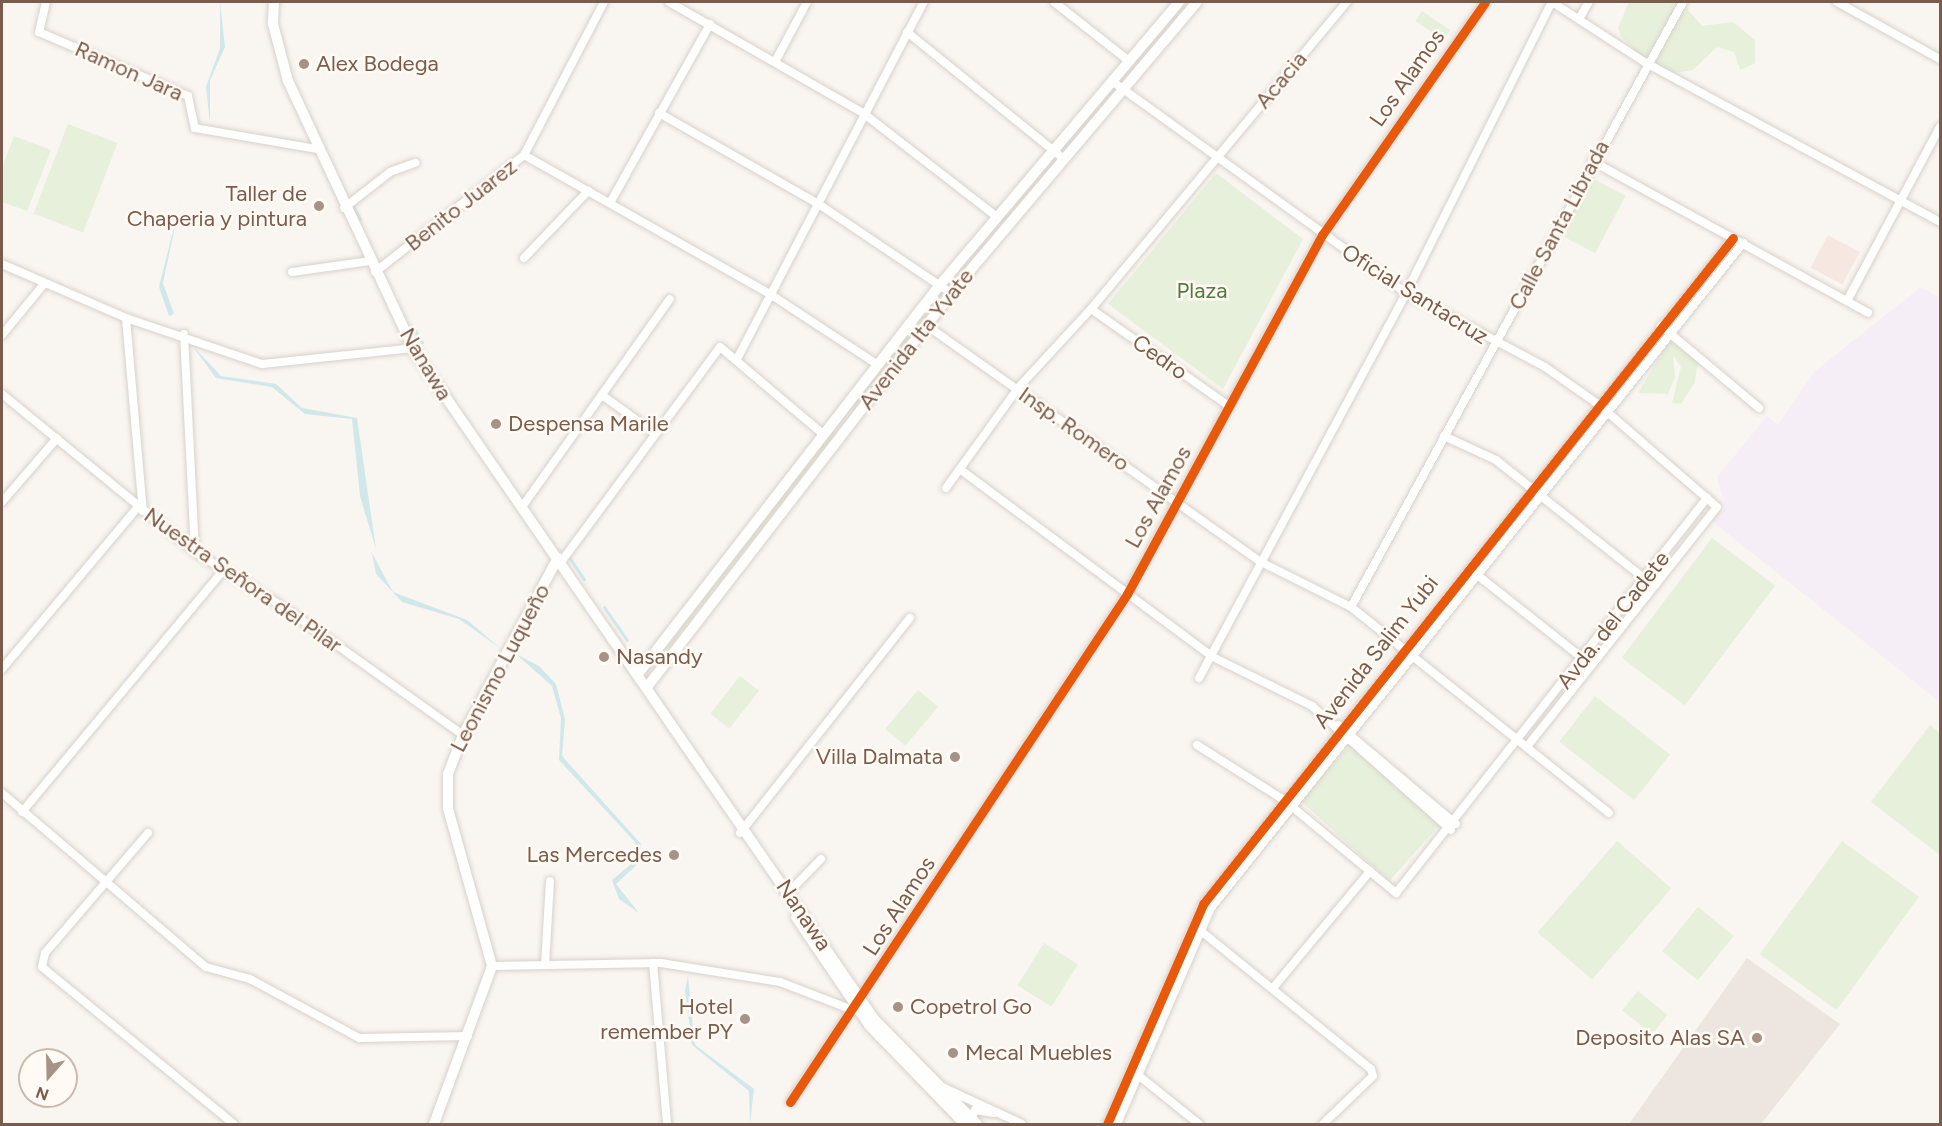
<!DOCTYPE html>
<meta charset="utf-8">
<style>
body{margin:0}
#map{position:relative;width:1942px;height:1126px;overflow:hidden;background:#f9f5f0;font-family:Figtree,sans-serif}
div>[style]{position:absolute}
.commercial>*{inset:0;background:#f6e8e1;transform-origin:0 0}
.industrial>*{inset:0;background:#ede5e0}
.education>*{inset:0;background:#f6eef6}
.green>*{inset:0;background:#e7f0db;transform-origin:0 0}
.water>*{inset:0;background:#d0e8ea}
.stream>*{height:3px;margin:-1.5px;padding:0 1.5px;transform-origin:1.5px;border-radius:1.5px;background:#d0e8ea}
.roads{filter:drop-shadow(0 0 2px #d7d1cb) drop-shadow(0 0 2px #d7d1cb)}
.street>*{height:8px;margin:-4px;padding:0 4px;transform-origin:4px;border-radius:4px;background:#fefefd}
.secondary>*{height:10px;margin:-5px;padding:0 5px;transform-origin:5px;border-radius:5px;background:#fefefd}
.cycleway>*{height:9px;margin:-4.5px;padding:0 4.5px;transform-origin:4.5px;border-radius:4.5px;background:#e8590c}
.dots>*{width:16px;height:16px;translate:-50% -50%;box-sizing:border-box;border:3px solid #fffaf3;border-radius:50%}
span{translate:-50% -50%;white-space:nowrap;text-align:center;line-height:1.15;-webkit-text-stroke:5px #fffaf3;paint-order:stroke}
.poi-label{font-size:22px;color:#7a5c4d}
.left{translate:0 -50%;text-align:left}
.right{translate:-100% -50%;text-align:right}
.street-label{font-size:22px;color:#7a5c4d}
.park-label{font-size:22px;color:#537a41}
.frame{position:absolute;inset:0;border:3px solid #7a5c4d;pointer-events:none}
.north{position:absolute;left:18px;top:1048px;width:60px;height:60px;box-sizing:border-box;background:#fffaf3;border:2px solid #cabbb1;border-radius:50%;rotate:200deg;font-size:16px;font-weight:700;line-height:24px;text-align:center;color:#7a5c4d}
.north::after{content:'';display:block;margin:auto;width:21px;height:27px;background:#a69286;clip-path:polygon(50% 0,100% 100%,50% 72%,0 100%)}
</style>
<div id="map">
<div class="commercial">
<div style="left:1828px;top:235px;width:36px;height:37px;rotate:28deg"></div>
</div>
<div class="industrial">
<div style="clip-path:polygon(1747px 958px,1840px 1024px,1761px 1124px,1629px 1124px)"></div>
</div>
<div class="education">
<div style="clip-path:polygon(1921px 287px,1940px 298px,1940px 702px,1713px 522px,1725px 506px,1717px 477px,1767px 416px,1778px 425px,1814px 372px)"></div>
</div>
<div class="green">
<div style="clip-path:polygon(1629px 2px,1681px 2px,1702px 26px,1733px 22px,1755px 40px,1755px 63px,1740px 70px,1734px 52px,1717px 47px,1693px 70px,1668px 74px,1646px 63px,1621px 36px,1618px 28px)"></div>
<div style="left:1422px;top:11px;width:34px;height:12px;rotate:34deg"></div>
<div style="left:68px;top:124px;width:53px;height:96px;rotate:21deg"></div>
<div style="clip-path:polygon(14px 136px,51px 150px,27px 211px,2px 202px,2px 168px)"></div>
<div style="clip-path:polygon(1216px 173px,1303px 239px,1223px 389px,1108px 304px)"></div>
<div style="left:1592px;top:178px;width:38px;height:65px;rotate:28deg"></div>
<div style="clip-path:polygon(938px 296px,941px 298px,855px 407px,853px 405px)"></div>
<div style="clip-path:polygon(1669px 341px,1698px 358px,1695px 382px,1681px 404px,1672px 403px,1681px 367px,1673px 355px,1675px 377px,1668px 394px,1638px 393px)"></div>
<div style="clip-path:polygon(833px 431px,836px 433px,662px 656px,661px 654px)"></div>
<div style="left:1712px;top:538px;width:79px;height:150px;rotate:37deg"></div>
<div style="left:740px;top:676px;width:24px;height:48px;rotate:38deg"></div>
<div style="left:918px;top:690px;width:26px;height:51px;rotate:40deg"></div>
<div style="left:1595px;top:696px;width:95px;height:58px;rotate:38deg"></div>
<div style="clip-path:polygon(1930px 725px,1940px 733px,1940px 855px,1871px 802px)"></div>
<div style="left:1351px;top:744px;width:120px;height:76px;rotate:42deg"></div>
<div style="left:1617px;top:841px;width:72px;height:121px;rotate:41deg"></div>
<div style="left:1842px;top:841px;width:95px;height:140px;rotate:36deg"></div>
<div style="left:1698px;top:907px;width:46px;height:57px;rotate:39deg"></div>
<div style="left:1044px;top:943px;width:40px;height:50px;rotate:32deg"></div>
<div style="left:1638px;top:991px;width:38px;height:25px;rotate:39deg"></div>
</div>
<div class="water">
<div style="clip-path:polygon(220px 2px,225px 47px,210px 80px,210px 123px,206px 87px,220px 48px)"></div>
<div style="clip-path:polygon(180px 203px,163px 283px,174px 314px,169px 316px,159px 287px)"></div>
<div style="clip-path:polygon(191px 344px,221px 376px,276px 384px,302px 408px,357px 418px,376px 549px,360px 496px,352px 419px,305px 414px,272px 387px,216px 378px)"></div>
<div style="clip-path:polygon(372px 553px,393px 592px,467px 620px,500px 648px,459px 619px,402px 602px,376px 574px)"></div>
<div style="clip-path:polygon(516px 654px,539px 666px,556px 684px,565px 719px,562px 756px,641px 844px,641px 861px,616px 884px,639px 913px,619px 899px,612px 880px,636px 860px,635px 842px,559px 760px,561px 718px,552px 686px)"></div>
<div style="clip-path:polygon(688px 976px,695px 1045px,754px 1089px,750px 1124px,749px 1091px,692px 1045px,685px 990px)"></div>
</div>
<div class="stream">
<div style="left:352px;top:204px;width:17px;rotate:62deg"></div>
<div style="left:412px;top:325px;width:20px;rotate:60deg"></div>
<div style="left:569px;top:557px;width:27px;rotate:56deg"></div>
<div style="left:604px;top:607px;width:40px;rotate:55.1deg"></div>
</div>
<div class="roads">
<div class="street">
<div style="left:46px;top:2px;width:31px;rotate:103deg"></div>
<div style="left:39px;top:32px;width:162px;rotate:23.2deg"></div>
<div style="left:188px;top:96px;width:33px;rotate:78deg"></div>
<div style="left:195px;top:128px;width:123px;rotate:9.8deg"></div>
<div style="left:669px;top:2px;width:224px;rotate:29.8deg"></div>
<div style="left:863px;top:113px;width:170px;rotate:37.8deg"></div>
<div style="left:1054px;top:2px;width:95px;rotate:38.2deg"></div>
<div style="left:1552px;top:2px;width:112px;rotate:33deg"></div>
<div style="left:1646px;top:63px;width:334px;rotate:28.4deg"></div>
<div style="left:1837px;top:2px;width:118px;rotate:29deg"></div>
<div style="left:1579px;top:19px;width:20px;rotate:-60deg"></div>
<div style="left:907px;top:32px;width:202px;rotate:39deg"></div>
<div style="left:776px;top:60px;width:66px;rotate:-61.9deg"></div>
<div style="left:1112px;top:81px;width:362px;rotate:35.8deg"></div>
<div style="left:1406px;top:293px;width:157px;rotate:28deg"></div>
<div style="left:1545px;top:367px;width:65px;rotate:34.9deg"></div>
<div style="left:1598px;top:404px;width:157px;rotate:40.9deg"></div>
<div style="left:1717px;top:507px;width:306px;rotate:128.4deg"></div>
<div style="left:659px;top:113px;width:182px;rotate:29.7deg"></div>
<div style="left:817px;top:203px;width:161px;rotate:33.9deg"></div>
<div style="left:524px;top:155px;width:283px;rotate:29.5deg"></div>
<div style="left:770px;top:294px;width:129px;rotate:33.3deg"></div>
<div style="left:1592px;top:161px;width:315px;rotate:28.8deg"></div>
<div style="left:610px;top:203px;width:205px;rotate:-60.8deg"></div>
<div style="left:344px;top:208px;width:58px;rotate:-38deg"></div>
<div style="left:390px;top:172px;width:27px;rotate:-20deg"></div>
<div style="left:524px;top:258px;width:93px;rotate:-46.3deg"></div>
<div style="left:2px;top:264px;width:135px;rotate:23.5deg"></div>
<div style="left:126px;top:318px;width:144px;rotate:18.7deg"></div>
<div style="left:262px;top:364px;width:152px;rotate:-6deg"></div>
<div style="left:292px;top:272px;width:79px;rotate:-8deg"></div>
<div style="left:375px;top:272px;width:189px;rotate:-38.1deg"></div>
<div style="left:524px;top:155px;width:173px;rotate:-62.4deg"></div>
<div style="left:1847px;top:301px;width:197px;rotate:-61.9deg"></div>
<div style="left:1091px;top:309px;width:169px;rotate:35.1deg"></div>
<div style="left:126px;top:318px;width:194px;rotate:85deg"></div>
<div style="left:926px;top:325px;width:410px;rotate:35.3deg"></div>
<div style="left:1261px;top:562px;width:101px;rotate:26.6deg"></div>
<div style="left:1351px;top:607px;width:330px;rotate:38.6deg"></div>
<div style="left:1661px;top:326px;width:128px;rotate:39.9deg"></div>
<div style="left:184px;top:334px;width:218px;rotate:87.1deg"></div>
<div style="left:2px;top:335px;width:66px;rotate:-50.5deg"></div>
<div style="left:737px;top:359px;width:403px;rotate:-62.4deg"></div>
<div style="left:2px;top:394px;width:249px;rotate:39.3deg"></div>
<div style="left:195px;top:552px;width:106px;rotate:31.9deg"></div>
<div style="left:285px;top:608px;width:219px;rotate:35.5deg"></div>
<div style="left:602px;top:395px;width:63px;rotate:36deg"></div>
<div style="left:1444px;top:436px;width:57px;rotate:24.8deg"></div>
<div style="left:1496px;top:460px;width:196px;rotate:38.6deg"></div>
<div style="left:961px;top:470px;width:312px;rotate:36.6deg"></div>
<div style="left:1211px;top:656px;width:113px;rotate:26.3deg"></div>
<div style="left:1312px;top:706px;width:186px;rotate:41.7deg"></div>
<div style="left:946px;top:488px;width:123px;rotate:-54.2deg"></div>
<div style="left:1018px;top:388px;width:108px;rotate:-47.3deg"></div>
<div style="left:1091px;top:309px;width:400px;rotate:-50.2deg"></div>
<div style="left:2px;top:502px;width:84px;rotate:-49.3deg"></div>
<div style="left:522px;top:507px;width:255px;rotate:-54.6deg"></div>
<div style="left:561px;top:562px;width:267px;rotate:-53.5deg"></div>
<div style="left:720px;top:347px;width:136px;rotate:40.2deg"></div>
<div style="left:1476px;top:574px;width:140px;rotate:38.3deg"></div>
<div style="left:1351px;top:607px;width:690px;rotate:-61.24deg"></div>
<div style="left:2px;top:669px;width:212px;rotate:-50deg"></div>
<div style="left:1199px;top:678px;width:437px;rotate:-61.7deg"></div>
<div style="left:1406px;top:293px;width:326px;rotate:-63.4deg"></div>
<div style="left:1338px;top:725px;width:154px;rotate:40deg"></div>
<div style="left:1197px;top:745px;width:103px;rotate:32.3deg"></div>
<div style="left:1284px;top:800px;width:146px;rotate:39.7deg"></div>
<div style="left:1396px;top:893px;width:503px;rotate:-51.79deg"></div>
<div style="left:2px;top:793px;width:268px;rotate:40.5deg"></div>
<div style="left:206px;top:967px;width:46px;rotate:15.3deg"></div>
<div style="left:250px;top:979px;width:124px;rotate:28.4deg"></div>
<div style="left:359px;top:1038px;width:109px;rotate:-1.1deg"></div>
<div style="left:22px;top:812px;width:314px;rotate:-50.2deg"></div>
<div style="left:148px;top:833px;width:158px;rotate:130.6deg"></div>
<div style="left:45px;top:953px;width:14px;rotate:102deg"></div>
<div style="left:42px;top:967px;width:248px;rotate:39.3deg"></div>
<div style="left:740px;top:833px;width:274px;rotate:-51.7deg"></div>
<div style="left:789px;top:892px;width:46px;rotate:-45.9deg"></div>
<div style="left:1196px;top:927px;width:225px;rotate:39.1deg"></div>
<div style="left:1371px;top:1069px;width:7px;rotate:74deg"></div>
<div style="left:1373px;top:1076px;width:69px;rotate:136.2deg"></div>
<div style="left:653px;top:963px;width:162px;rotate:85deg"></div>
<div style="left:545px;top:965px;width:84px;rotate:-86.6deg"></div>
<div style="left:492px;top:966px;width:169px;rotate:-1deg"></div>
<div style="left:661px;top:963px;width:121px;rotate:9.1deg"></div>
<div style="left:780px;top:982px;width:80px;rotate:21.1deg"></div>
<div style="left:1273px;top:988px;width:152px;rotate:-50.3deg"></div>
<div style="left:1138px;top:1075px;width:78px;rotate:38.8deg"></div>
<div style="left:942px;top:1087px;width:88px;rotate:24.8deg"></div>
<div style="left:790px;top:1102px;width:610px;rotate:-56.44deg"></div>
<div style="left:1127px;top:594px;width:409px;rotate:-61.5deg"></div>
<div style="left:1322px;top:235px;width:284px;rotate:-55deg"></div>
<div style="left:971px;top:1119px;width:10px;rotate:-66deg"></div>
<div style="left:975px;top:1110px;width:19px;rotate:9deg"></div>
<div style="left:1107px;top:1124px;width:240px;rotate:-66.4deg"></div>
<div style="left:1203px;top:904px;width:851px;rotate:-51.49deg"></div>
<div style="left:1117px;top:1124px;width:236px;rotate:-66.5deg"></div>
<div style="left:1211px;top:908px;width:852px;rotate:-51.34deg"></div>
</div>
<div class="secondary">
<div style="left:274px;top:2px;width:22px;rotate:93deg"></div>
<div style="left:273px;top:24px;width:59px;rotate:75.3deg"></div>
<div style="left:288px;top:81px;width:302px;rotate:64.9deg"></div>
<div style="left:416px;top:354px;width:807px;rotate:55.44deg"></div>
<div style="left:874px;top:1019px;width:147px;rotate:45.6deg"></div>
<div style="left:638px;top:674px;width:492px;rotate:-52.2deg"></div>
<div style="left:940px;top:285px;width:370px;rotate:-49.8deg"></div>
<div style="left:647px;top:687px;width:498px;rotate:-52.3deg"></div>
<div style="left:951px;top:293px;width:381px;rotate:-49.8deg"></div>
<div style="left:796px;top:917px;width:130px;rotate:55.9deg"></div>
<div style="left:869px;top:1025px;width:138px;rotate:45.9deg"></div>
<div style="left:434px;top:1124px;width:168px;rotate:-69.8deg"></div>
<div style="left:492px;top:966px;width:164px;rotate:-105.6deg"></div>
<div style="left:448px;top:808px;width:34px;rotate:-90deg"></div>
<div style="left:448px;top:774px;width:42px;rotate:-69deg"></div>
<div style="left:463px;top:735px;width:201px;rotate:-61.8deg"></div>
</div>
</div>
<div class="cycleway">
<div style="left:790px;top:1102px;width:610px;rotate:-56.44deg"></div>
<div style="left:1127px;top:594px;width:409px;rotate:-61.5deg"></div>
<div style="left:1322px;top:235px;width:284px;rotate:-55deg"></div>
<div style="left:1107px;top:1124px;width:240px;rotate:-66.4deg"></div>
<div style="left:1203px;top:904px;width:851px;rotate:-51.49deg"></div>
</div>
<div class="dots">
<div style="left:304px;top:64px;background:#a69286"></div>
<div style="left:319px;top:206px;background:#a69286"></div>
<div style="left:496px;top:424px;background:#a69286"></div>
<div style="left:604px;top:657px;background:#a69286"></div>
<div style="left:955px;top:757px;background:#a69286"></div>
<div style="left:674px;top:855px;background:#a69286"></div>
<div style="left:898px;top:1007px;background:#a69286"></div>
<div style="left:745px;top:1019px;background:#a69286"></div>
<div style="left:1757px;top:1038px;background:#a69286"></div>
<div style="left:953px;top:1053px;background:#a69286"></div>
</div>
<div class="poi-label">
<span class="left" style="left:316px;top:64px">Alex Bodega</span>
<span class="right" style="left:307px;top:206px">Taller de<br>Chaperia y pintura</span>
<span class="left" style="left:508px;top:424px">Despensa Marile</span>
<span class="left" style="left:616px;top:657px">Nasandy</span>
<span class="right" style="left:943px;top:757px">Villa Dalmata</span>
<span class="right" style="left:662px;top:855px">Las Mercedes</span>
<span class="right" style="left:733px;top:1019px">Hotel<br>remember PY</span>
<span class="left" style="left:910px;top:1007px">Copetrol Go</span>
<span class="right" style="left:1745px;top:1038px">Deposito Alas SA</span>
<span class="left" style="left:965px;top:1053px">Mecal Muebles</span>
</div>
<div class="street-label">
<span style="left:129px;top:71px;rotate:24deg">Ramon Jara</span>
<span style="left:1407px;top:78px;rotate:-55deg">Los Alamos</span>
<span style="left:1281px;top:80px;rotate:-50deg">Acacia</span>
<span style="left:461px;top:205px;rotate:-38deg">Benito Juarez</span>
<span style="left:1559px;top:225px;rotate:-62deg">Calle Santa Librada</span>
<span style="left:1415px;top:294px;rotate:32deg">Oficial Santacruz</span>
<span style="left:916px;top:339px;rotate:-52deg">Avenida Ita Yvate</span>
<span style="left:1160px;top:357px;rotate:35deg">Cedro</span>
<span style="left:426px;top:364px;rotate:59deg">Nanawa</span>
<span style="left:1074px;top:429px;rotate:35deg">Insp. Romero</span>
<span style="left:1158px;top:497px;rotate:-61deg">Los Alamos</span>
<span style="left:243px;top:580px;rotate:35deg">Nuestra Señora del Pilar</span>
<span style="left:1613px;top:620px;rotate:-52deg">Avda. del Cadete</span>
<span style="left:1376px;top:652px;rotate:-52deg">Avenida Salim Yubi</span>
<span style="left:500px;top:668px;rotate:-62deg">Leonismo Luqueño</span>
<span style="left:899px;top:906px;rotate:-57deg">Los Alamos</span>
<span style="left:804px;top:915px;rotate:56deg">Nanawa</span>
</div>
<div class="park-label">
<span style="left:1202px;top:291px">Plaza</span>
</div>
<div class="frame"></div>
<div class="north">N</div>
</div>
